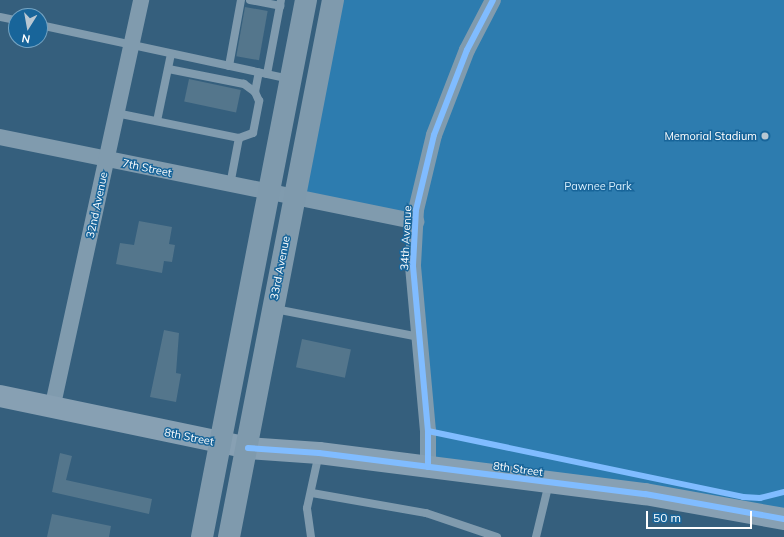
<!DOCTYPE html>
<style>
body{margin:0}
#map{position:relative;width:784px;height:537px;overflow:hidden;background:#355f7d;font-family:Mulish,sans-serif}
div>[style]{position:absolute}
.green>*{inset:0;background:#2d7caf}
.building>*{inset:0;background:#54768c;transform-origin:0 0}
.lane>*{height:8px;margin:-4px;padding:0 4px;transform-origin:4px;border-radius:4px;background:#809bae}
.street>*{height:16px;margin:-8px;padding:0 8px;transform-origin:8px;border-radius:8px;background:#809bae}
.secondary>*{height:22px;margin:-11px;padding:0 11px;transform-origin:11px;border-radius:11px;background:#87a0b3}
.highway>*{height:22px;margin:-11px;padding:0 11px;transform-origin:11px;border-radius:11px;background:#7f9aad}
.cycleway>*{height:6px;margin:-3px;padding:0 3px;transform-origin:3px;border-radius:3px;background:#80bcff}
.dots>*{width:11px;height:11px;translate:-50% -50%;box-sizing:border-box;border:2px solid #18659a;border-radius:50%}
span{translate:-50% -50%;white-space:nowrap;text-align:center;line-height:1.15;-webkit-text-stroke:3px #18659a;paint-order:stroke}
.poi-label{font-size:11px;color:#fff}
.right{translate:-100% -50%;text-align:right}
.street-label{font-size:11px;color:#fff}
.park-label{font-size:11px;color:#d5edfc}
.north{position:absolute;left:8px;top:8px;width:40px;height:40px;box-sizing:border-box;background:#18659a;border:1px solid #74a3c2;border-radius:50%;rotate:191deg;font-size:11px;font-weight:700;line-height:16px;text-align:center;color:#fff}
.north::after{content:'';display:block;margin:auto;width:14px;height:18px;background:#b8c7d2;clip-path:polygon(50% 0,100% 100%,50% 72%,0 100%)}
.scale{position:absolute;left:646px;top:511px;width:106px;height:18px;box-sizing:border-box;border:2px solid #fff;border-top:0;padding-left:5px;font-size:12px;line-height:14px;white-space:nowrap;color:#fff;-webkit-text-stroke:3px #18659a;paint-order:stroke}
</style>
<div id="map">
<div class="green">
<div style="clip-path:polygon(332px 0,784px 0,784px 519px,428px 467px,416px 222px,293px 199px)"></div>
</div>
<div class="building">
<div style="left:245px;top:7px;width:23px;height:50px;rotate:10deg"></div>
<div style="left:189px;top:79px;width:53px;height:23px;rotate:12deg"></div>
<div style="clip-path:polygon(139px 221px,172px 227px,169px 244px,175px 245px,172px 262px,164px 261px,162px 273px,116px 264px,120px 243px,134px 245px)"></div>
<div style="clip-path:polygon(164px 330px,179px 333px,176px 373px,181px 374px,176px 402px,150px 397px)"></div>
<div style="left:302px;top:339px;width:50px;height:29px;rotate:12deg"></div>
<div style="clip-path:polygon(60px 453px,72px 456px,66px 480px,152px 499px,149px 514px,52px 492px)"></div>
<div style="clip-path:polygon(52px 514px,111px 526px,109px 537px,47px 537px)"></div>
</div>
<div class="lane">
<div style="left:250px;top:0;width:31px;rotate:11deg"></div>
<div style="left:0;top:17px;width:16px;rotate:11deg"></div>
<div style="left:40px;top:25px;width:256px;rotate:12.2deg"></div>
<div style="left:229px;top:66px;width:67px;rotate:-79.7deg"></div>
<div style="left:267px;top:74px;width:75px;rotate:-79.3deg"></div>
<div style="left:255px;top:92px;width:20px;rotate:-79deg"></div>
<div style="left:116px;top:113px;width:126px;rotate:11.5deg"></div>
<div style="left:239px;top:138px;width:15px;rotate:-20deg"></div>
<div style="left:253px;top:133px;width:33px;rotate:-79deg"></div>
<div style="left:259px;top:101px;width:10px;rotate:-114deg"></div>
<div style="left:255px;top:92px;width:14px;rotate:-144deg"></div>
<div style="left:244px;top:84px;width:77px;rotate:-168.8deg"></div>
<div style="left:157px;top:121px;width:68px;rotate:-78.2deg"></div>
<div style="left:230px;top:185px;width:48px;rotate:-79.2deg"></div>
<div style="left:275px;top:309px;width:147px;rotate:11deg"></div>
<div style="left:312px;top:493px;width:116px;rotate:10deg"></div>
<div style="left:426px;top:513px;width:75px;rotate:18.7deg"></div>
<div style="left:311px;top:537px;width:29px;rotate:-98deg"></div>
<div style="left:307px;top:508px;width:56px;rotate:-77.7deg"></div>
<div style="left:536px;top:537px;width:56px;rotate:-76.5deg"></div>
</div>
<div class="street">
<div style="left:0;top:137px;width:425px;rotate:11.5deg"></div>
<div style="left:52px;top:409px;width:419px;rotate:-77.7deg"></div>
<div style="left:428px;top:467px;width:36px;rotate:-90deg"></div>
<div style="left:428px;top:431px;width:167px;rotate:-95.2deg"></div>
<div style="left:413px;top:265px;width:55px;rotate:-86.9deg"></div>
<div style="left:416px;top:210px;width:77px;rotate:-76.5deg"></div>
<div style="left:434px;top:135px;width:91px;rotate:-68.8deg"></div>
<div style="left:467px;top:50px;width:56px;rotate:-62.5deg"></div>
</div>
<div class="secondary">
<div style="left:0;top:396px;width:253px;rotate:11.8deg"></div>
<div style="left:248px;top:448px;width:71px;rotate:4deg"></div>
<div style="left:319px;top:453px;width:329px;rotate:7.2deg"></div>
<div style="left:645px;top:494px;width:141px;rotate:10.2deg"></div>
</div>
<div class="highway">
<div style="left:202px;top:537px;width:547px;rotate:-79.04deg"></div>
<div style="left:229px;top:537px;width:547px;rotate:-79.04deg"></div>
</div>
<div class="cycleway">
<div style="left:428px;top:431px;width:322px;rotate:11.8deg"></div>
<div style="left:743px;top:497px;width:17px;rotate:3deg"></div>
<div style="left:760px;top:498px;width:25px;rotate:-14deg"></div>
<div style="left:248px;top:448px;width:71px;rotate:4deg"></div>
<div style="left:319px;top:453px;width:329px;rotate:7.2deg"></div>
<div style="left:645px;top:494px;width:141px;rotate:10.2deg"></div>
<div style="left:428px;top:467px;width:36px;rotate:-90deg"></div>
<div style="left:428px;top:431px;width:167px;rotate:-95.2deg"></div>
<div style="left:413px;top:265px;width:55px;rotate:-86.9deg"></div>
<div style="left:416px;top:210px;width:77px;rotate:-76.5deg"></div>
<div style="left:434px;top:135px;width:91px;rotate:-68.8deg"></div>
<div style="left:467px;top:50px;width:56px;rotate:-62.5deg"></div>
</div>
<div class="dots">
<div style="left:765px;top:136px;background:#b8c7d2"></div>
</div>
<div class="poi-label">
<span class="right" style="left:757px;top:136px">Memorial Stadium</span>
</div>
<div class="street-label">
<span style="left:147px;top:168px;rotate:12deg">7th Street</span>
<span style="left:97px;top:205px;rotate:-78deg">32nd Avenue</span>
<span style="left:406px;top:238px;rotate:-87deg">34th Avenue</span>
<span style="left:280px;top:268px;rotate:-79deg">33rd Avenue</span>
<span style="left:189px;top:437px;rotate:11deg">8th Street</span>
<span style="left:518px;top:469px;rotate:8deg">8th Street</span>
</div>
<div class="park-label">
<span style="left:598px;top:186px">Pawnee Park</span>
</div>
<div class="north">N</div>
<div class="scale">50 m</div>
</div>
